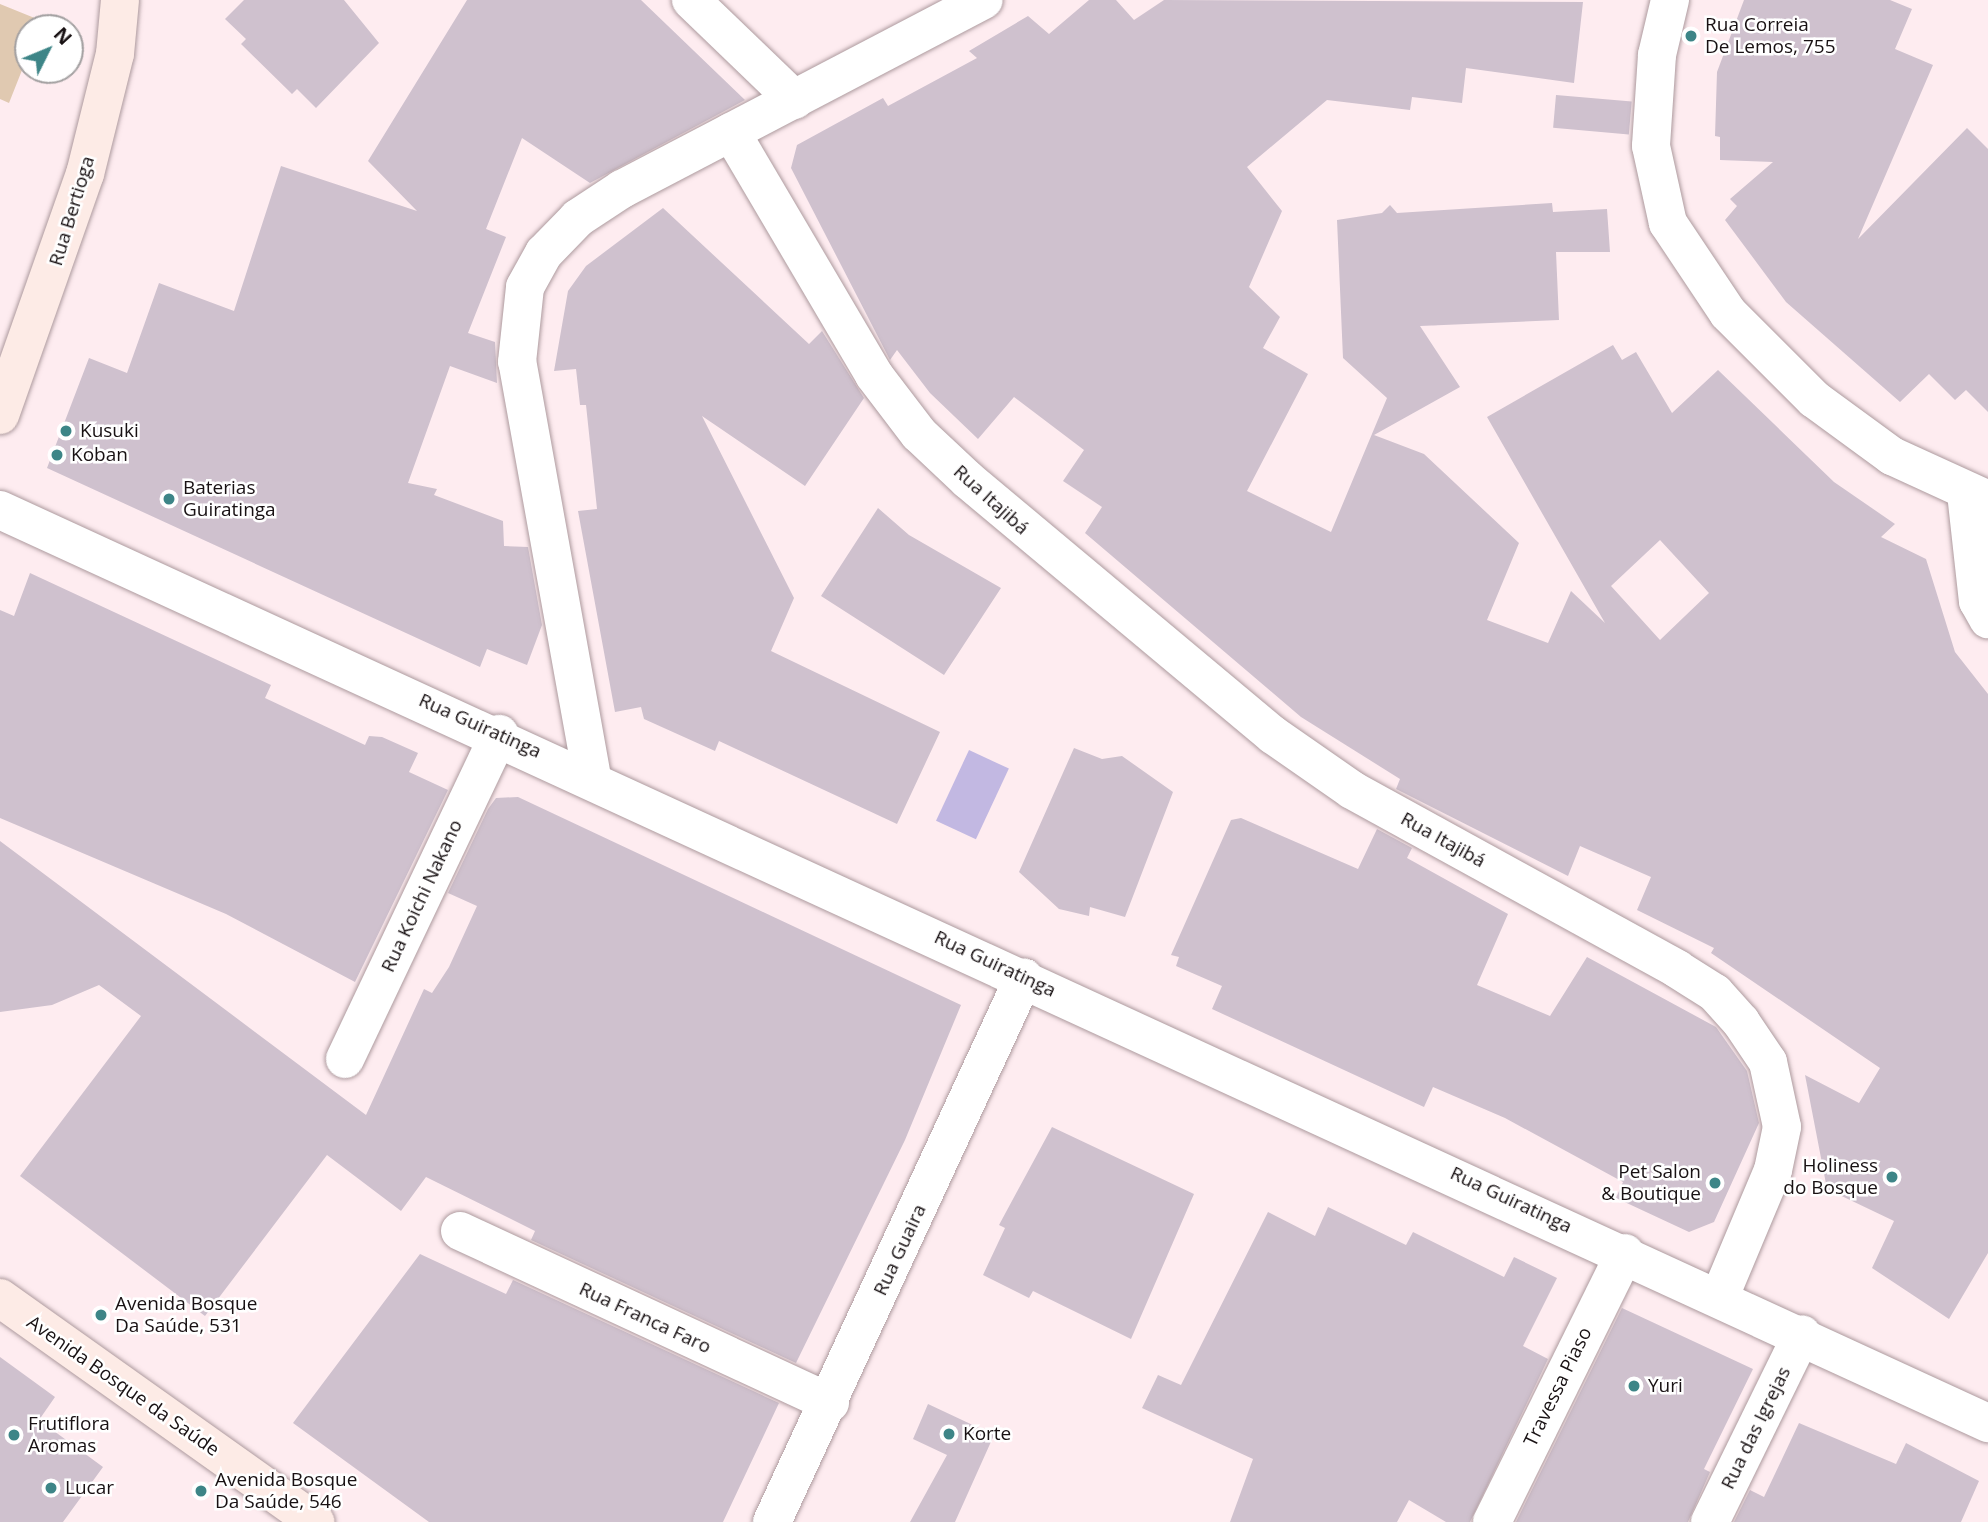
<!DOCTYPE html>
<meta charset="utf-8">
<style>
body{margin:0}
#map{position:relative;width:1988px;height:1522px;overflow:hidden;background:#feecf0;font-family:"Open Sans",sans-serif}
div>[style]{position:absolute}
.green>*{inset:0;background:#e0c9b1}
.water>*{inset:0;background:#c2b8e2;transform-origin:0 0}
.building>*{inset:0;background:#cfc1ce;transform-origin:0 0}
.roads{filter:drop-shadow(0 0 2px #ad9a9e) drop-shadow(0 0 2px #ad9a9e)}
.street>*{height:38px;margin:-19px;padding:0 19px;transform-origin:19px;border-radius:19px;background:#fff}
.secondary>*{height:38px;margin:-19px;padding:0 19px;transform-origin:19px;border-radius:19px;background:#fdebe6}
.dots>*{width:19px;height:19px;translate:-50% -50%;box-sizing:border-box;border:4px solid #fff;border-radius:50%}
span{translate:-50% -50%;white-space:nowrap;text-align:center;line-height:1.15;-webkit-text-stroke:5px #fff;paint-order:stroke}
.poi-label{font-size:19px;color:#181113}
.left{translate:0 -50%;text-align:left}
.right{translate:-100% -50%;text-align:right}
.street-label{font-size:19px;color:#181113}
.north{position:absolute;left:14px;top:14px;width:70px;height:70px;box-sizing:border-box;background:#fff;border:2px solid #a3a0a1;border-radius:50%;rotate:47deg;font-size:19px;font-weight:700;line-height:28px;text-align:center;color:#181113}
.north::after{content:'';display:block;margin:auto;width:24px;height:32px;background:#3d8587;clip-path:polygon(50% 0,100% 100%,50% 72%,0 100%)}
</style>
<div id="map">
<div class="green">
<div style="clip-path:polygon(0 4px,42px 21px,39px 28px,28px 28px,28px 55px,9px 103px,0 99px)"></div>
</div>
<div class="water">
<div style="left:969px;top:750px;width:44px;height:78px;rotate:25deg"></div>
</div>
<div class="building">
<div style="clip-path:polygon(244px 0,344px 0,379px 43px,316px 108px,297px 89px,292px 94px,241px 44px,246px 39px,225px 19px)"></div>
<div style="clip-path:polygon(467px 0,641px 0,745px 100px,590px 183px,522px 138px,486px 229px,506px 237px,468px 333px,495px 342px,497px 383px,450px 366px,408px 483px,437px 489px,434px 495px,503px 521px,504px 546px,528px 547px,542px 625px,527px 665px,487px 649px,480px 667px,47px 468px,89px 358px,127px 373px,159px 283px,234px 311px,281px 166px,417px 211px,368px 161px)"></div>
<div style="clip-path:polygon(evenodd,1089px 0,1116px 0,1134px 20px,1164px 0,1583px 2px,1574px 83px,1466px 68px,1462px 103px,1412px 97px,1410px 110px,1327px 100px,1247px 167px,1282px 211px,1249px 287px,1280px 317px,1263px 348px,1308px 374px,1247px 491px,1331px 532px,1387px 398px,1343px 358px,1337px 220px,1382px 213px,1390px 205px,1397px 213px,1552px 203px,1553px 212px,1607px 209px,1610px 252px,1556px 252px,1559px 320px,1420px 326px,1460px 387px,1374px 435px,1424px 454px,1519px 543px,1487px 620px,1548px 643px,1571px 591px,1605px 623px,1487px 417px,1613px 345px,1622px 360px,1636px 352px,1672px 413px,1718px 370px,1834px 482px,1895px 524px,1881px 537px,1926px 559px,1955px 652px,1988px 694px,1988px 1253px,1949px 1319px,1872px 1268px,1894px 1221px,1827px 1189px,1805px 1075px,1859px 1103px,1880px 1068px,1711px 953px,1714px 948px,1637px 910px,1651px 877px,1580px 846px,1568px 876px,1396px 789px,1400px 779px,1301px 717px,1085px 533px,1102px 507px,1063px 481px,1084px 450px,1014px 397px,978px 439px,930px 393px,897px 350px,890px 360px,791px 168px,797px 145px,883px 98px,888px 106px,977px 58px,969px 51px,1028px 16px,1049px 34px,1089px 0,1660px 540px,1709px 593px,1660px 640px,1611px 586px,1660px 540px)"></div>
<div style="clip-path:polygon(1744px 0,1890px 0,1912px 9px,1895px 49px,1933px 65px,1858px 239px,1967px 128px,1988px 149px,1988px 412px,1966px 390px,1955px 400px,1929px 374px,1900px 402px,1786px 302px,1725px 220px,1737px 206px,1730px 199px,1773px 162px,1720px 160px,1720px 137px,1715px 136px,1717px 72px)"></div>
<div style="left:1556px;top:95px;width:76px;height:33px;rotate:5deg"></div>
<div style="clip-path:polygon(663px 208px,809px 344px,822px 331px,864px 398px,805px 486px,702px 416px,794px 598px,771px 651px,940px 732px,897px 824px,719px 741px,715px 751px,644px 719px,641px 707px,615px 712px,578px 511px,597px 509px,586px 405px,580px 405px,576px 369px,554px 371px,568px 291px,586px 266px)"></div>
<div style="clip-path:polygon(878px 508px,909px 535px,1001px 588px,944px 675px,821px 596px)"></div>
<div style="clip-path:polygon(30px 573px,271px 685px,265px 698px,365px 745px,369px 736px,382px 737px,418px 753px,409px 772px,448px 790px,355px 982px,226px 914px,0 818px,0 610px,14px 616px)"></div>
<div style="clip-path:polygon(1074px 748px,1102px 759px,1122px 756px,1173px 792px,1125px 917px,1090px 907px,1089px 916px,1059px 909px,1019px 872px)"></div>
<div style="clip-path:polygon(518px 797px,961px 1005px,905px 1140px,796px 1363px,531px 1240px,535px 1231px,426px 1177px,401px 1211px,327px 1155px,205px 1316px,20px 1176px,141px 1016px,99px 985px,52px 1005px,0 1012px,0 841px,366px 1115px,424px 989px,432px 993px,449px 967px,477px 906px,448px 893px,488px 809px,496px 798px)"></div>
<div style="clip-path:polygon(1241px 818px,1358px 869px,1377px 829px,1412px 848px,1407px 858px,1508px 914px,1477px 985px,1550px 1016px,1587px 957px,1716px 1027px,1747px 1071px,1759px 1123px,1714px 1222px,1689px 1232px,1616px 1198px,1623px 1182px,1505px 1118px,1433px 1087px,1424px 1107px,1212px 1009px,1222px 986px,1176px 966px,1179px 957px,1171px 955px,1231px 820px)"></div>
<div style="clip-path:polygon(1052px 1127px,1194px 1194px,1131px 1339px,1033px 1291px,1029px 1298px,983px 1275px,1005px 1228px,999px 1225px)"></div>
<div style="clip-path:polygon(1328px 1207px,1406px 1245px,1413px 1232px,1504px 1277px,1514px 1257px,1557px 1278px,1523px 1346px,1548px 1359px,1470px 1522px,1446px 1522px,1409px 1500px,1397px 1522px,1230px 1522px,1253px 1459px,1142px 1408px,1158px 1375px,1181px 1385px,1268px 1212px,1315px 1236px)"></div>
<div style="clip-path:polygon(420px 1254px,506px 1294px,513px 1280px,779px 1403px,723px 1522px,429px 1522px,293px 1423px)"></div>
<div style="clip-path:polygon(1622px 1308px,1753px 1369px,1704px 1469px,1710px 1472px,1688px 1522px,1516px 1522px)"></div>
<div style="clip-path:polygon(0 1357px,55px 1397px,39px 1420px,103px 1467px,63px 1522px,0 1522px)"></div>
<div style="clip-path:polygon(928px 1404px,994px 1435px,955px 1522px,910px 1522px,947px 1455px,913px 1439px)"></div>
<div style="clip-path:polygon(1799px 1423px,1896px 1464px,1906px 1443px,1979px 1481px,1961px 1522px,1734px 1522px,1750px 1490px,1764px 1497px)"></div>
</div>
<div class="roads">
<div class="street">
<div style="left:691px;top:0;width:144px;rotate:43.9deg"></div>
<div style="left:1670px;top:0;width:57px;rotate:103.3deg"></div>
<div style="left:1657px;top:55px;width:91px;rotate:93.8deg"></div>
<div style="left:1651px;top:146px;width:79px;rotate:77.6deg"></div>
<div style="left:1668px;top:223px;width:108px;rotate:56.3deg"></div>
<div style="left:1728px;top:313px;width:122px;rotate:45deg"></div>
<div style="left:1814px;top:399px;width:97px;rotate:36.2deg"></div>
<div style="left:1892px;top:456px;width:106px;rotate:24.6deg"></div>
<div style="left:731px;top:132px;width:282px;rotate:59.5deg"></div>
<div style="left:874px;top:375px;width:74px;rotate:52.7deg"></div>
<div style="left:919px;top:434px;width:67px;rotate:43.2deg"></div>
<div style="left:968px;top:480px;width:398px;rotate:39.9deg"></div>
<div style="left:1273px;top:735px;width:96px;rotate:34.8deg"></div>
<div style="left:1352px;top:790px;width:371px;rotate:28.8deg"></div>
<div style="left:1677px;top:969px;width:45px;rotate:32.3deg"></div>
<div style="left:1715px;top:993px;width:39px;rotate:48deg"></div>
<div style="left:1741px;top:1022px;width:48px;rotate:56deg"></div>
<div style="left:1768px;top:1062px;width:66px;rotate:77.8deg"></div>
<div style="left:1782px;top:1127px;width:44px;rotate:101.8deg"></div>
<div style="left:1773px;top:1170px;width:137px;rotate:112.8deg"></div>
<div style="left:1966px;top:493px;width:109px;rotate:83.7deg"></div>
<div style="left:1978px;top:601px;width:21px;rotate:61deg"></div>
<div style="left:0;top:510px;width:2188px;rotate:24.67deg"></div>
<div style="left:592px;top:777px;width:422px;rotate:-100.2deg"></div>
<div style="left:517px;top:362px;width:75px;rotate:-83.9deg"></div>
<div style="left:525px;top:287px;width:39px;rotate:-61deg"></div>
<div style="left:544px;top:253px;width:49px;rotate:-45.8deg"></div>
<div style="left:578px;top:218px;width:53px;rotate:-33.4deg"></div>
<div style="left:622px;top:189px;width:408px;rotate:-27.6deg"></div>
<div style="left:345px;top:1059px;width:360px;rotate:-64.6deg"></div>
<div style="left:460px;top:1231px;width:408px;rotate:24.9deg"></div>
<div style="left:772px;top:1522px;width:600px;rotate:-65.18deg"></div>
<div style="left:1492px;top:1522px;width:300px;rotate:-63.7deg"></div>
<div style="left:1710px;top:1522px;width:209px;rotate:-63.9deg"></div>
</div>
<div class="secondary">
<div style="left:0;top:415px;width:256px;rotate:-70.6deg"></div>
<div style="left:85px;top:174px;width:124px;rotate:-76deg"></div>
<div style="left:115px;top:54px;width:54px;rotate:-84.7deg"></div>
<div style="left:0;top:1298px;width:387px;rotate:35.4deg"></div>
</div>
</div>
<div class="dots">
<div style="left:1691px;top:36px;background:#3d8587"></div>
<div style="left:66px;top:431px;background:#3d8587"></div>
<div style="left:57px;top:455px;background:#3d8587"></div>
<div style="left:169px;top:499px;background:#3d8587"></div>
<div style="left:1892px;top:1177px;background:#3d8587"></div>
<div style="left:1715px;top:1183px;background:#3d8587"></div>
<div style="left:101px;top:1315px;background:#3d8587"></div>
<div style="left:1634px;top:1386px;background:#3d8587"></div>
<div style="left:949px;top:1434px;background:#3d8587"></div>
<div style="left:14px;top:1435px;background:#3d8587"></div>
<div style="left:51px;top:1488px;background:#3d8587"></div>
<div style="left:201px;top:1491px;background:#3d8587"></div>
</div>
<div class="poi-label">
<span class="left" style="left:1705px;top:36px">Rua Correia<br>De Lemos, 755</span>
<span class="left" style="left:80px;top:431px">Kusuki</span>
<span class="left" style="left:71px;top:455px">Koban</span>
<span class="left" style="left:183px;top:499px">Baterias<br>Guiratinga</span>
<span class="right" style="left:1878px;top:1177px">Holiness<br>do Bosque</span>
<span class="right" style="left:1701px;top:1183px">Pet Salon<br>&amp; Boutique</span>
<span class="left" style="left:115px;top:1315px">Avenida Bosque<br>Da Saúde, 531</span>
<span class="left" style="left:1648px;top:1386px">Yuri</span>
<span class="left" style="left:28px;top:1435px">Frutiflora<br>Aromas</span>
<span class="left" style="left:963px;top:1434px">Korte</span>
<span class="left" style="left:215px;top:1491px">Avenida Bosque<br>Da Saúde, 546</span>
<span class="left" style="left:65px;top:1488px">Lucar</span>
</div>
<div class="street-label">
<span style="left:72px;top:211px;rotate:-73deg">Rua Bertioga</span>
<span style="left:991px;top:500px;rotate:42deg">Rua Itajibá</span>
<span style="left:480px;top:726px;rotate:24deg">Rua Guiratinga</span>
<span style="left:1443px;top:840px;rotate:29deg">Rua Itajibá</span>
<span style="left:422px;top:896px;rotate:-65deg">Rua Koichi Nakano</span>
<span style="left:995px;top:964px;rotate:25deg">Rua Guiratinga</span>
<span style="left:1511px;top:1200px;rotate:25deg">Rua Guiratinga</span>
<span style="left:900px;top:1250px;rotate:-65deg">Rua Guaira</span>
<span style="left:645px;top:1318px;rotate:25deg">Rua Franca Faro</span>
<span style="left:123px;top:1386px;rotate:35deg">Avenida Bosque da Saúde</span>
<span style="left:1558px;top:1387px;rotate:-64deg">Travessa Piaso</span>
<span style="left:1756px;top:1428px;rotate:-64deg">Rua das Igrejas</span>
</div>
<div class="north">N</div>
</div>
